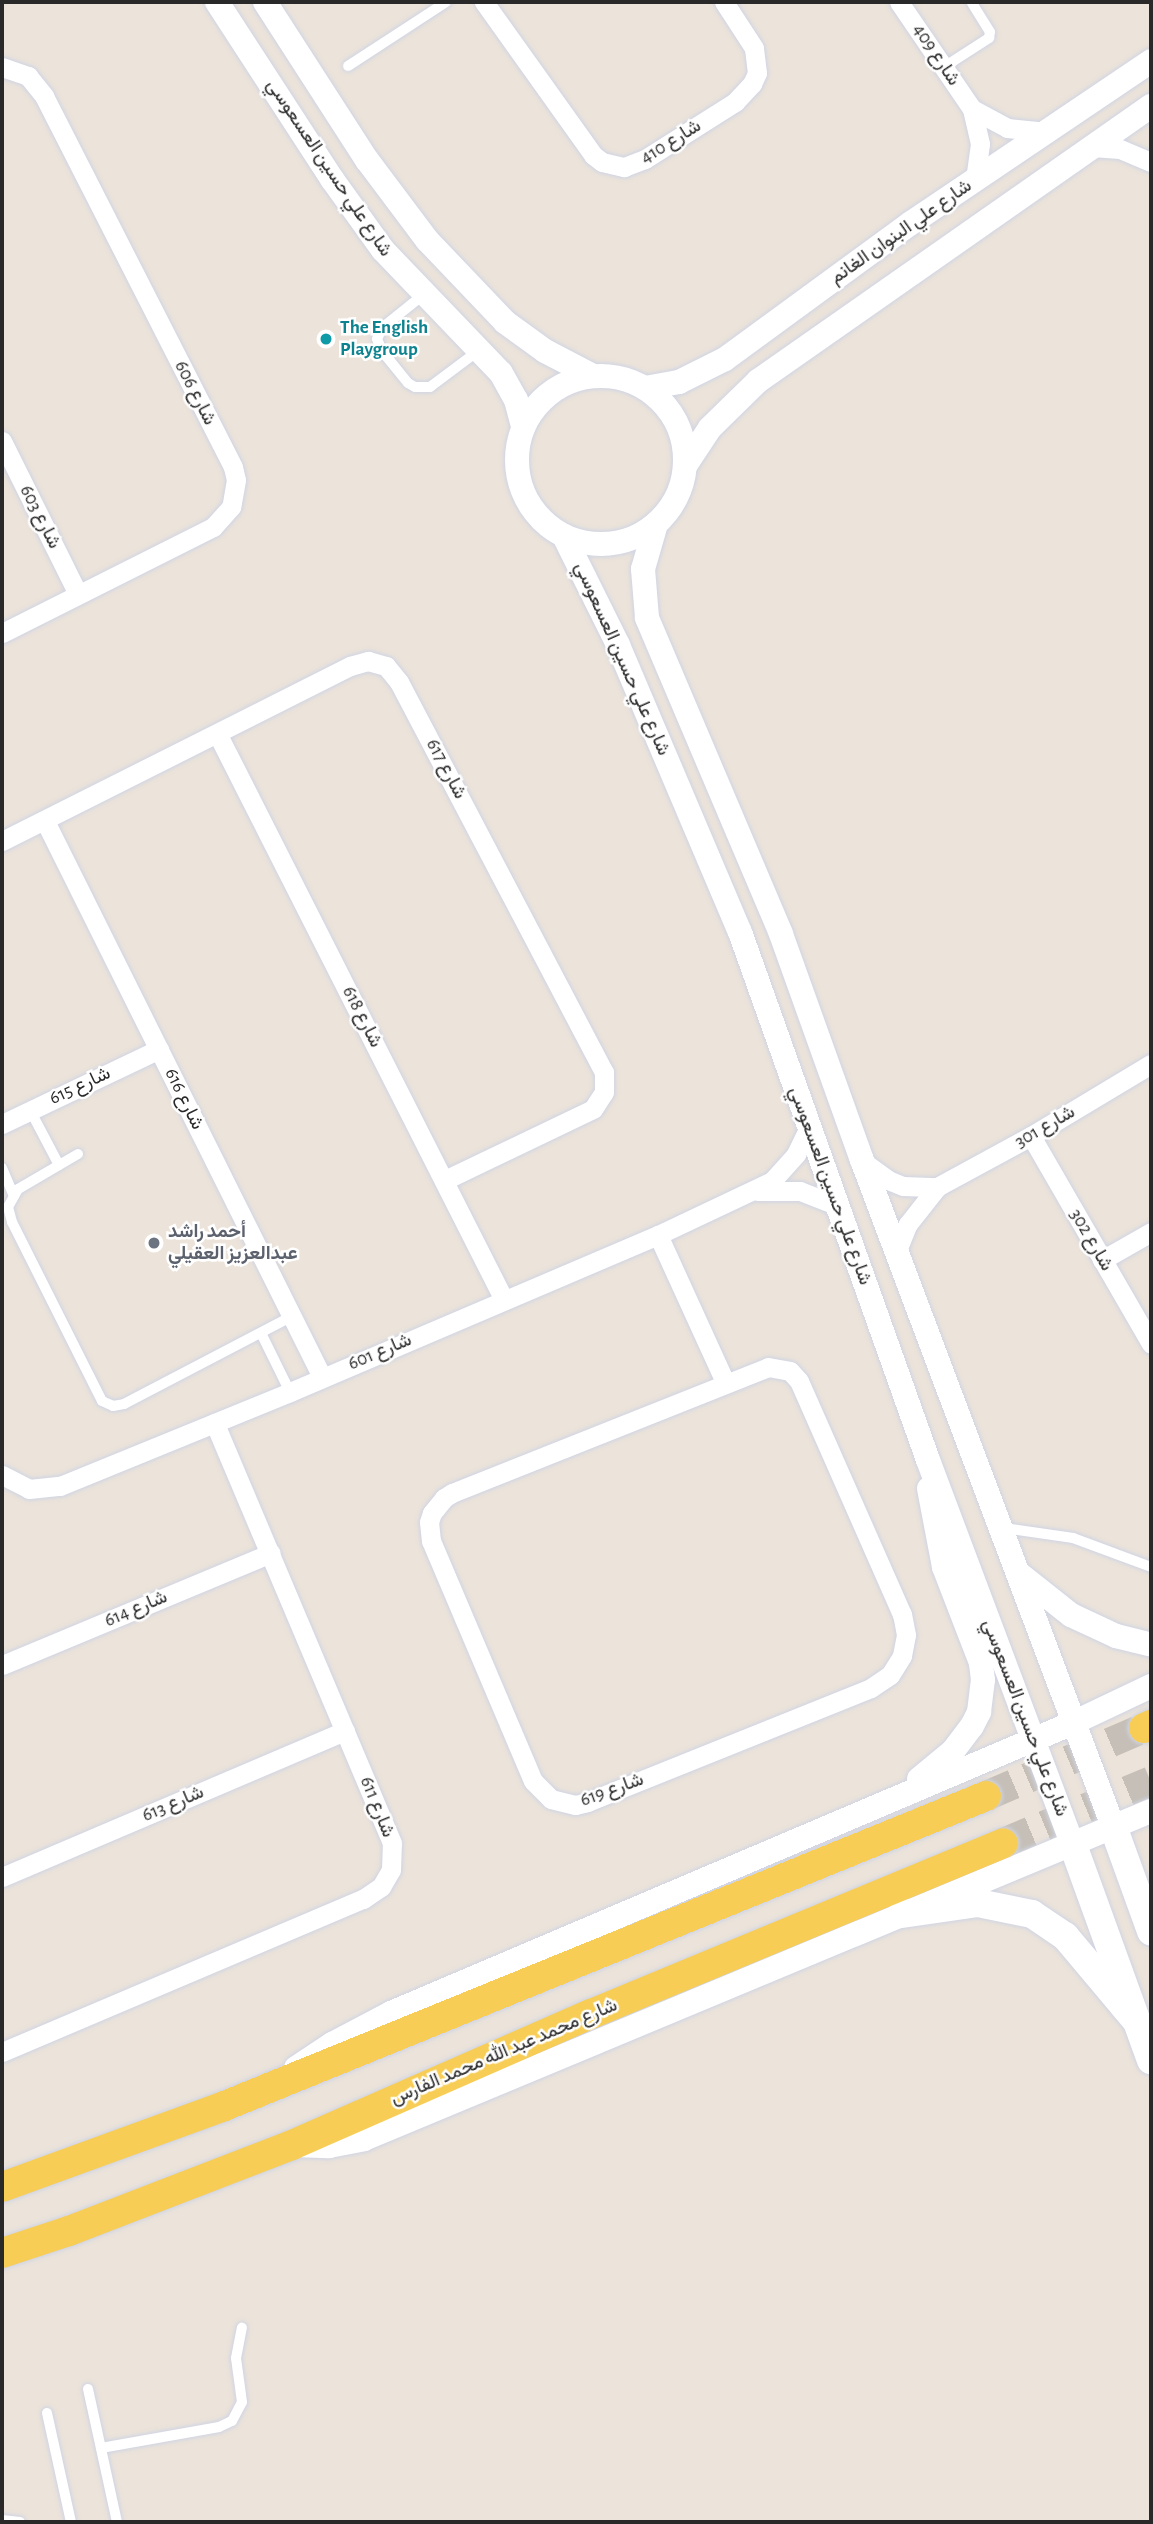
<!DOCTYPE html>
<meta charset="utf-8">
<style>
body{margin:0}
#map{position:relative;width:1153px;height:2524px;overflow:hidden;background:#ece4da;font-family:"Alegreya Sans",Vazirmatn,sans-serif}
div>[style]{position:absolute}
.primary-tunnel>*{height:30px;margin-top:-15px;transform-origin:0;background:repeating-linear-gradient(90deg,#c5bfb7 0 30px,transparent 0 45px)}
.roads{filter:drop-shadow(0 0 2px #d0d4e3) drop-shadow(0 0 2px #d0d4e3)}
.service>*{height:10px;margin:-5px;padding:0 5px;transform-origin:5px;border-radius:5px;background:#fff}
.minor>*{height:19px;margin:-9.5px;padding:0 9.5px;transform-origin:9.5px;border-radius:9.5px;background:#fff}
.tertiary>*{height:24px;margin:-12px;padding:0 12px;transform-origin:12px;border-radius:12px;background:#fff}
.tertiary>.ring{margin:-12px;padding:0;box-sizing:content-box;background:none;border:24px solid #fff;border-radius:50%}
.secondary>*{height:28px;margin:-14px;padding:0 14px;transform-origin:14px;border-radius:14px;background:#fff}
.primary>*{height:30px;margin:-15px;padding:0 15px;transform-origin:15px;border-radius:15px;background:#f7cd55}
.dots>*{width:19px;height:19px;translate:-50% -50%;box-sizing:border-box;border:4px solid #fff;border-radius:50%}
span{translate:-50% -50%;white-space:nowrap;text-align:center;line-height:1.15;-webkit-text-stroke:5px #fff;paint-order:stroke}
.street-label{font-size:19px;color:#292929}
.culture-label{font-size:19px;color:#0d838f;font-weight:700}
.left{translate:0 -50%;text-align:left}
.worship-label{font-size:19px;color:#5b616d;font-weight:700}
.frame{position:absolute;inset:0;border:4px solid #292929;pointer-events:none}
</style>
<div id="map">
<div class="primary-tunnel">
<div style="left:986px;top:1796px;width:172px;rotate:-23.3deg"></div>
<div style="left:1003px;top:1843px;width:160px;rotate:-22.7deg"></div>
</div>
<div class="roads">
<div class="service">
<div style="left:348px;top:66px;width:117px;rotate:-33.1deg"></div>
<div style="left:944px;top:67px;width:54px;rotate:-32.8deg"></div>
<div style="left:989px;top:38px;width:6px;rotate:-81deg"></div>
<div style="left:990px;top:32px;width:34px;rotate:-122deg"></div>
<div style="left:423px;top:295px;width:51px;rotate:141.3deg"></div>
<div style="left:383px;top:327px;width:13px;rotate:117deg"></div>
<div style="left:377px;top:339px;width:13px;rotate:67deg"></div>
<div style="left:382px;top:351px;width:41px;rotate:50.9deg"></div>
<div style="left:408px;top:383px;width:8px;rotate:30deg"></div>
<div style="left:415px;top:387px;width:15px"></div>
<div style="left:430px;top:387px;width:60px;rotate:-36.9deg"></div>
<div style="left:30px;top:1110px;width:62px;rotate:62.2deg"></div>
<div style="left:78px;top:1154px;width:69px;rotate:149.7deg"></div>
<div style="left:18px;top:1189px;width:21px;rotate:119deg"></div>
<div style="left:8px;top:1207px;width:16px;rotate:75deg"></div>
<div style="left:12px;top:1222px;width:200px;rotate:63.3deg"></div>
<div style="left:102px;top:1401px;width:12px;rotate:24deg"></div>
<div style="left:113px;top:1406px;width:11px;rotate:-10deg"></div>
<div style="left:124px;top:1404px;width:190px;rotate:-27.6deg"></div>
<div style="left:2px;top:1168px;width:28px;rotate:67deg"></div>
<div style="left:261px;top:1333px;width:66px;rotate:63.8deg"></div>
<div style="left:1004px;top:1528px;width:70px;rotate:8.2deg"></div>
<div style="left:1073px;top:1538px;width:83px;rotate:20.4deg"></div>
<div style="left:88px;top:2389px;width:136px;rotate:77.7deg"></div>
<div style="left:47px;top:2413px;width:112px;rotate:77.6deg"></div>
<div style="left:101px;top:2448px;width:120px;rotate:-10.1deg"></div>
<div style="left:219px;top:2427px;width:14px;rotate:-25deg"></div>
<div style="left:232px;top:2421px;width:21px;rotate:-62deg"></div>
<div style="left:242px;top:2402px;width:44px;rotate:-97.8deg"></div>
<div style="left:236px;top:2358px;width:31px;rotate:-79deg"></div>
<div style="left:2px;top:2520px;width:18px;rotate:6deg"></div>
</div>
<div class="minor">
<div style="left:484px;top:2px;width:188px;rotate:54.5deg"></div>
<div style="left:593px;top:155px;width:11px;rotate:38deg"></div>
<div style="left:602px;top:162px;width:23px;rotate:13deg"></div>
<div style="left:624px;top:167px;width:22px;rotate:-21deg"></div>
<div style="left:645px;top:159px;width:107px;rotate:-32.3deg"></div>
<div style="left:735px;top:102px;width:25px;rotate:-47deg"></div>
<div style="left:752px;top:84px;width:12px;rotate:-66deg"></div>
<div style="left:757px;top:73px;width:25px;rotate:-97deg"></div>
<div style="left:754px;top:48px;width:55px;rotate:-123.1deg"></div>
<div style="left:899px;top:2px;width:130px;rotate:55.7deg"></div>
<div style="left:972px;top:109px;width:36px;rotate:77deg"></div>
<div style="left:980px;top:144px;width:36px;rotate:98deg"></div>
<div style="left:2px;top:67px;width:28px;rotate:19deg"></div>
<div style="left:28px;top:76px;width:26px;rotate:51deg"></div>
<div style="left:44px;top:96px;width:416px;rotate:63deg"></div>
<div style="left:233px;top:467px;width:13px;rotate:77deg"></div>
<div style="left:236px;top:480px;width:27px;rotate:100deg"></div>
<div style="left:231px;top:507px;width:27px;rotate:132deg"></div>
<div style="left:213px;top:527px;width:236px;rotate:153.3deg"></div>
<div style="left:972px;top:109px;width:40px;rotate:28deg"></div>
<div style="left:1007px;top:128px;width:40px;rotate:5.7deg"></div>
<div style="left:1092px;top:147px;width:28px;rotate:4deg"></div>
<div style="left:1120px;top:149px;width:34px;rotate:23deg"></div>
<div style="left:2px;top:441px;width:171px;rotate:63.6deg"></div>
<div style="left:218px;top:735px;width:633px;rotate:63.15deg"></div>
<div style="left:45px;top:821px;width:621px;rotate:63.52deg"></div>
<div style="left:2px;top:841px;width:390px;rotate:-26.7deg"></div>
<div style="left:350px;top:666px;width:19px;rotate:-16deg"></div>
<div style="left:368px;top:661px;width:19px;rotate:16deg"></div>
<div style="left:386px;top:666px;width:21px;rotate:51deg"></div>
<div style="left:399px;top:682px;width:441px;rotate:62.3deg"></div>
<div style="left:604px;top:1072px;width:20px;rotate:90deg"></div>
<div style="left:604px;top:1092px;width:20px;rotate:123deg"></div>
<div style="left:593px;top:1109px;width:164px;rotate:154.4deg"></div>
<div style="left:2px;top:1124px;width:174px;rotate:-25.5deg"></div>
<div style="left:1031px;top:1136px;width:240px;rotate:60deg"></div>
<div style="left:862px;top:1161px;width:32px;rotate:36deg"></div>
<div style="left:888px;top:1180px;width:16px;rotate:22deg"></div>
<div style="left:903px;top:1186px;width:34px;rotate:2deg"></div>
<div style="left:757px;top:1191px;width:43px"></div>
<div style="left:800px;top:1191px;width:41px;rotate:21.5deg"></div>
<div style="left:658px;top:1235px;width:162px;rotate:65.5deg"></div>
<div style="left:896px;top:1253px;width:31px;rotate:-68deg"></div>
<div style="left:908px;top:1224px;width:47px;rotate:-51.9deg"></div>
<div style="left:937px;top:1187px;width:107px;rotate:-28.5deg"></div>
<div style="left:1031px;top:1136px;width:140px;rotate:-31deg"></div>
<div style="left:1102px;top:1260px;width:56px;rotate:-29.7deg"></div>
<div style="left:768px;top:1367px;width:22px;rotate:10deg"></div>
<div style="left:790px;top:1371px;width:13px;rotate:48deg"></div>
<div style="left:799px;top:1381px;width:255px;rotate:66.2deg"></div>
<div style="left:902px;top:1614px;width:21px;rotate:79deg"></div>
<div style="left:906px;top:1635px;width:21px;rotate:101deg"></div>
<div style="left:902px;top:1656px;width:22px;rotate:122deg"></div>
<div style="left:890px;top:1675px;width:23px;rotate:146deg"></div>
<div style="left:871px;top:1688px;width:305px;rotate:158.1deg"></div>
<div style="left:588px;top:1802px;width:13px;rotate:167deg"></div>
<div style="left:575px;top:1805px;width:25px;rotate:-166deg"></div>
<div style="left:551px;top:1799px;width:25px;rotate:-135deg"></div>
<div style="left:533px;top:1781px;width:261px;rotate:-113deg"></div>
<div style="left:431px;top:1541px;width:19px;rotate:-96deg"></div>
<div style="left:429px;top:1522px;width:9px;rotate:-72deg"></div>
<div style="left:432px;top:1513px;width:19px;rotate:-51deg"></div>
<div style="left:444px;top:1498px;width:9px;rotate:-32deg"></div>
<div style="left:452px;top:1493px;width:340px;rotate:-21.7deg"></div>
<div style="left:2px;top:1475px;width:30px;rotate:27deg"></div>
<div style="left:29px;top:1489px;width:31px;rotate:-6deg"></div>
<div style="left:60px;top:1486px;width:248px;rotate:-22.2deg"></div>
<div style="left:290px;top:1392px;width:400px;rotate:-23.1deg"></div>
<div style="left:658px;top:1235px;width:126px;rotate:-25.3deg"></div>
<div style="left:772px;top:1181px;width:36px;rotate:-48deg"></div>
<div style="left:796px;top:1154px;width:30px;rotate:-64deg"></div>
<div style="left:2px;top:1665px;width:291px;rotate:-22.6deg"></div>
<div style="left:2px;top:1877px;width:373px;rotate:-23.1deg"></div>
<div style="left:2px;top:2052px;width:392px;rotate:-23deg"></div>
<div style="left:363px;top:1899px;width:22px;rotate:-34deg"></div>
<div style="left:381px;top:1887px;width:20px;rotate:-60deg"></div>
<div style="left:391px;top:1870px;width:27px;rotate:-88deg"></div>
<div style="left:392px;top:1843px;width:456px;rotate:-112.9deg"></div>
</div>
<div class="tertiary">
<div style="left:217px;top:2px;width:211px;rotate:57deg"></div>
<div style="left:332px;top:179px;width:87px;rotate:54.3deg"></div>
<div style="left:383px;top:250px;width:170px;rotate:46.2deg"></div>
<div style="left:501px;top:373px;width:31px;rotate:61deg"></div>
<div style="left:516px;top:400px;width:28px;rotate:75deg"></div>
<div style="left:265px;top:2px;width:188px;rotate:57.2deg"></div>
<div style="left:367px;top:160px;width:100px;rotate:53.1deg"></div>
<div style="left:427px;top:240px;width:113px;rotate:46.4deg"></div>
<div style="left:505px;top:322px;width:49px;rotate:35.9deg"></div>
<div style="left:545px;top:351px;width:54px;rotate:27.5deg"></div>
<div class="ring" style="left:517px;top:376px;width:144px;height:144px"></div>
<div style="left:645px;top:388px;width:35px;rotate:-10deg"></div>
<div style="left:679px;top:382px;width:51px;rotate:-26.6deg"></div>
<div style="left:725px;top:359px;width:230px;rotate:-36.2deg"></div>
<div style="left:911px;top:223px;width:290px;rotate:-34deg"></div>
<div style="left:685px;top:466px;width:45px;rotate:-56.7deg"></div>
<div style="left:710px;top:428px;width:67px;rotate:-44.4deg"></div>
<div style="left:758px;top:381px;width:480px;rotate:-35deg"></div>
<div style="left:656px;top:524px;width:47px;rotate:106.1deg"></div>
<div style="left:643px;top:569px;width:49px;rotate:85.3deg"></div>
<div style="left:647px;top:618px;width:343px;rotate:67deg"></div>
<div style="left:781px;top:934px;width:240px;rotate:70.3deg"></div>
<div style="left:862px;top:1160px;width:715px;rotate:69.36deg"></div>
<div style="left:564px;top:536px;width:122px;rotate:63.6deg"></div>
<div style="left:618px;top:645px;width:312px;rotate:67deg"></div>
<div style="left:740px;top:932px;width:560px;rotate:70.4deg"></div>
<div style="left:928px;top:1460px;width:411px;rotate:69.4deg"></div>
<div style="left:1018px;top:1573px;width:68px;rotate:38.4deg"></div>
<div style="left:1071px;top:1615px;width:50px;rotate:25deg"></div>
<div style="left:1116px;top:1636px;width:36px;rotate:14deg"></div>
<div style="left:919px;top:1779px;width:44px;rotate:-39.5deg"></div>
<div style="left:953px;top:1751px;width:31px;rotate:-53deg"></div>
<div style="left:972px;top:1726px;width:16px;rotate:-63deg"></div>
<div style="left:979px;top:1712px;width:32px;rotate:-83deg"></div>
<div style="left:983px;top:1680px;width:17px;rotate:-97deg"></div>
<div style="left:981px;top:1663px;width:103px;rotate:-111.1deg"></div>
<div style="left:944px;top:1567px;width:80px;rotate:-100.8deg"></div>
<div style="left:296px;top:2068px;width:43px;rotate:-33.7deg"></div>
<div style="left:332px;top:2044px;width:67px;rotate:-27.7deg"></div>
<div style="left:391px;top:2013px;width:741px;rotate:-23.04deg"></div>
<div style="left:1073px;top:1723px;width:86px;rotate:-25.4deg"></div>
<div style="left:294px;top:2145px;width:35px;rotate:2deg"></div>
<div style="left:329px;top:2146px;width:36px;rotate:-11deg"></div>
<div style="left:364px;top:2139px;width:853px;rotate:-22.63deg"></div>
</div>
<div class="secondary">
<div style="left:1114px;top:1829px;width:109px;rotate:70.1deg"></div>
<div style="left:1073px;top:1845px;width:229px;rotate:70.1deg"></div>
<div style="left:902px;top:1914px;width:77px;rotate:-8.2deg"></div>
<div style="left:978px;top:1903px;width:55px;rotate:11.5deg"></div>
<div style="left:1032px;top:1914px;width:40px;rotate:34deg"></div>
<div style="left:1065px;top:1936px;width:114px;rotate:50deg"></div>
</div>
<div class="primary">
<div style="left:1144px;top:1728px;width:8px;rotate:-23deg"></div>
<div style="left:2px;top:2187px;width:234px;rotate:-20deg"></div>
<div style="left:222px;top:2107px;width:825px;rotate:-22.15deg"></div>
<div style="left:2px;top:2253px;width:71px;rotate:-18.2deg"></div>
<div style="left:69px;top:2231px;width:239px;rotate:-21.1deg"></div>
<div style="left:292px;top:2145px;width:326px;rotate:-23.7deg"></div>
<div style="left:591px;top:2014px;width:446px;rotate:-22.5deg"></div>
</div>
</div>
<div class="dots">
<div style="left:326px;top:339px;background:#0f9aa8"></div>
<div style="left:154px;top:1243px;background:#6b7280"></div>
</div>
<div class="street-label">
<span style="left:936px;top:55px;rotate:56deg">شارع 409</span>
<span style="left:671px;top:142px;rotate:-32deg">شارع 410</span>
<span style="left:329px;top:168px;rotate:56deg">شارع علي حسين العسعوسي</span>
<span style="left:901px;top:232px;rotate:-35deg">شارع علي البنوان الغانم</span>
<span style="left:195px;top:393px;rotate:63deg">شارع 606</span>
<span style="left:40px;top:517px;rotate:63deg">شارع 603</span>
<span style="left:622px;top:659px;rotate:66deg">شارع علي حسين العسعوسي</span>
<span style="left:446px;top:769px;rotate:62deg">شارع 617</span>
<span style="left:362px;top:1017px;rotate:63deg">شارع 618</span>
<span style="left:80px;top:1086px;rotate:-25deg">شارع 615</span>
<span style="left:184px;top:1099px;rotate:64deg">شارع 616</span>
<span style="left:1045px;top:1127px;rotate:-30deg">شارع 301</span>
<span style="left:830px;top:1186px;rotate:70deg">شارع علي حسين العسعوسي</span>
<span style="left:1091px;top:1240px;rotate:60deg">شارع 302</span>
<span style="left:380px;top:1352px;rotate:-23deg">شارع 601</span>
<span style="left:136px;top:1609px;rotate:-23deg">شارع 614</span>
<span style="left:1025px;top:1718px;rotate:69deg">شارع علي حسين العسعوسي</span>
<span style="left:612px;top:1790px;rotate:-20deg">شارع 619</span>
<span style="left:173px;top:1804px;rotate:-23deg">شارع 613</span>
<span style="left:377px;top:1807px;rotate:68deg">شارع 611</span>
<span style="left:504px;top:2052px;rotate:-23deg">شارع محمد عبد الله محمد الفارس</span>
</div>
<div class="culture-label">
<span class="left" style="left:340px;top:339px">The English<br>Playgroup</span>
</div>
<div class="worship-label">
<span class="left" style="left:168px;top:1243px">أحمد راشد<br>عبدالعزيز العقيلي</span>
</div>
<div class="frame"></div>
</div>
